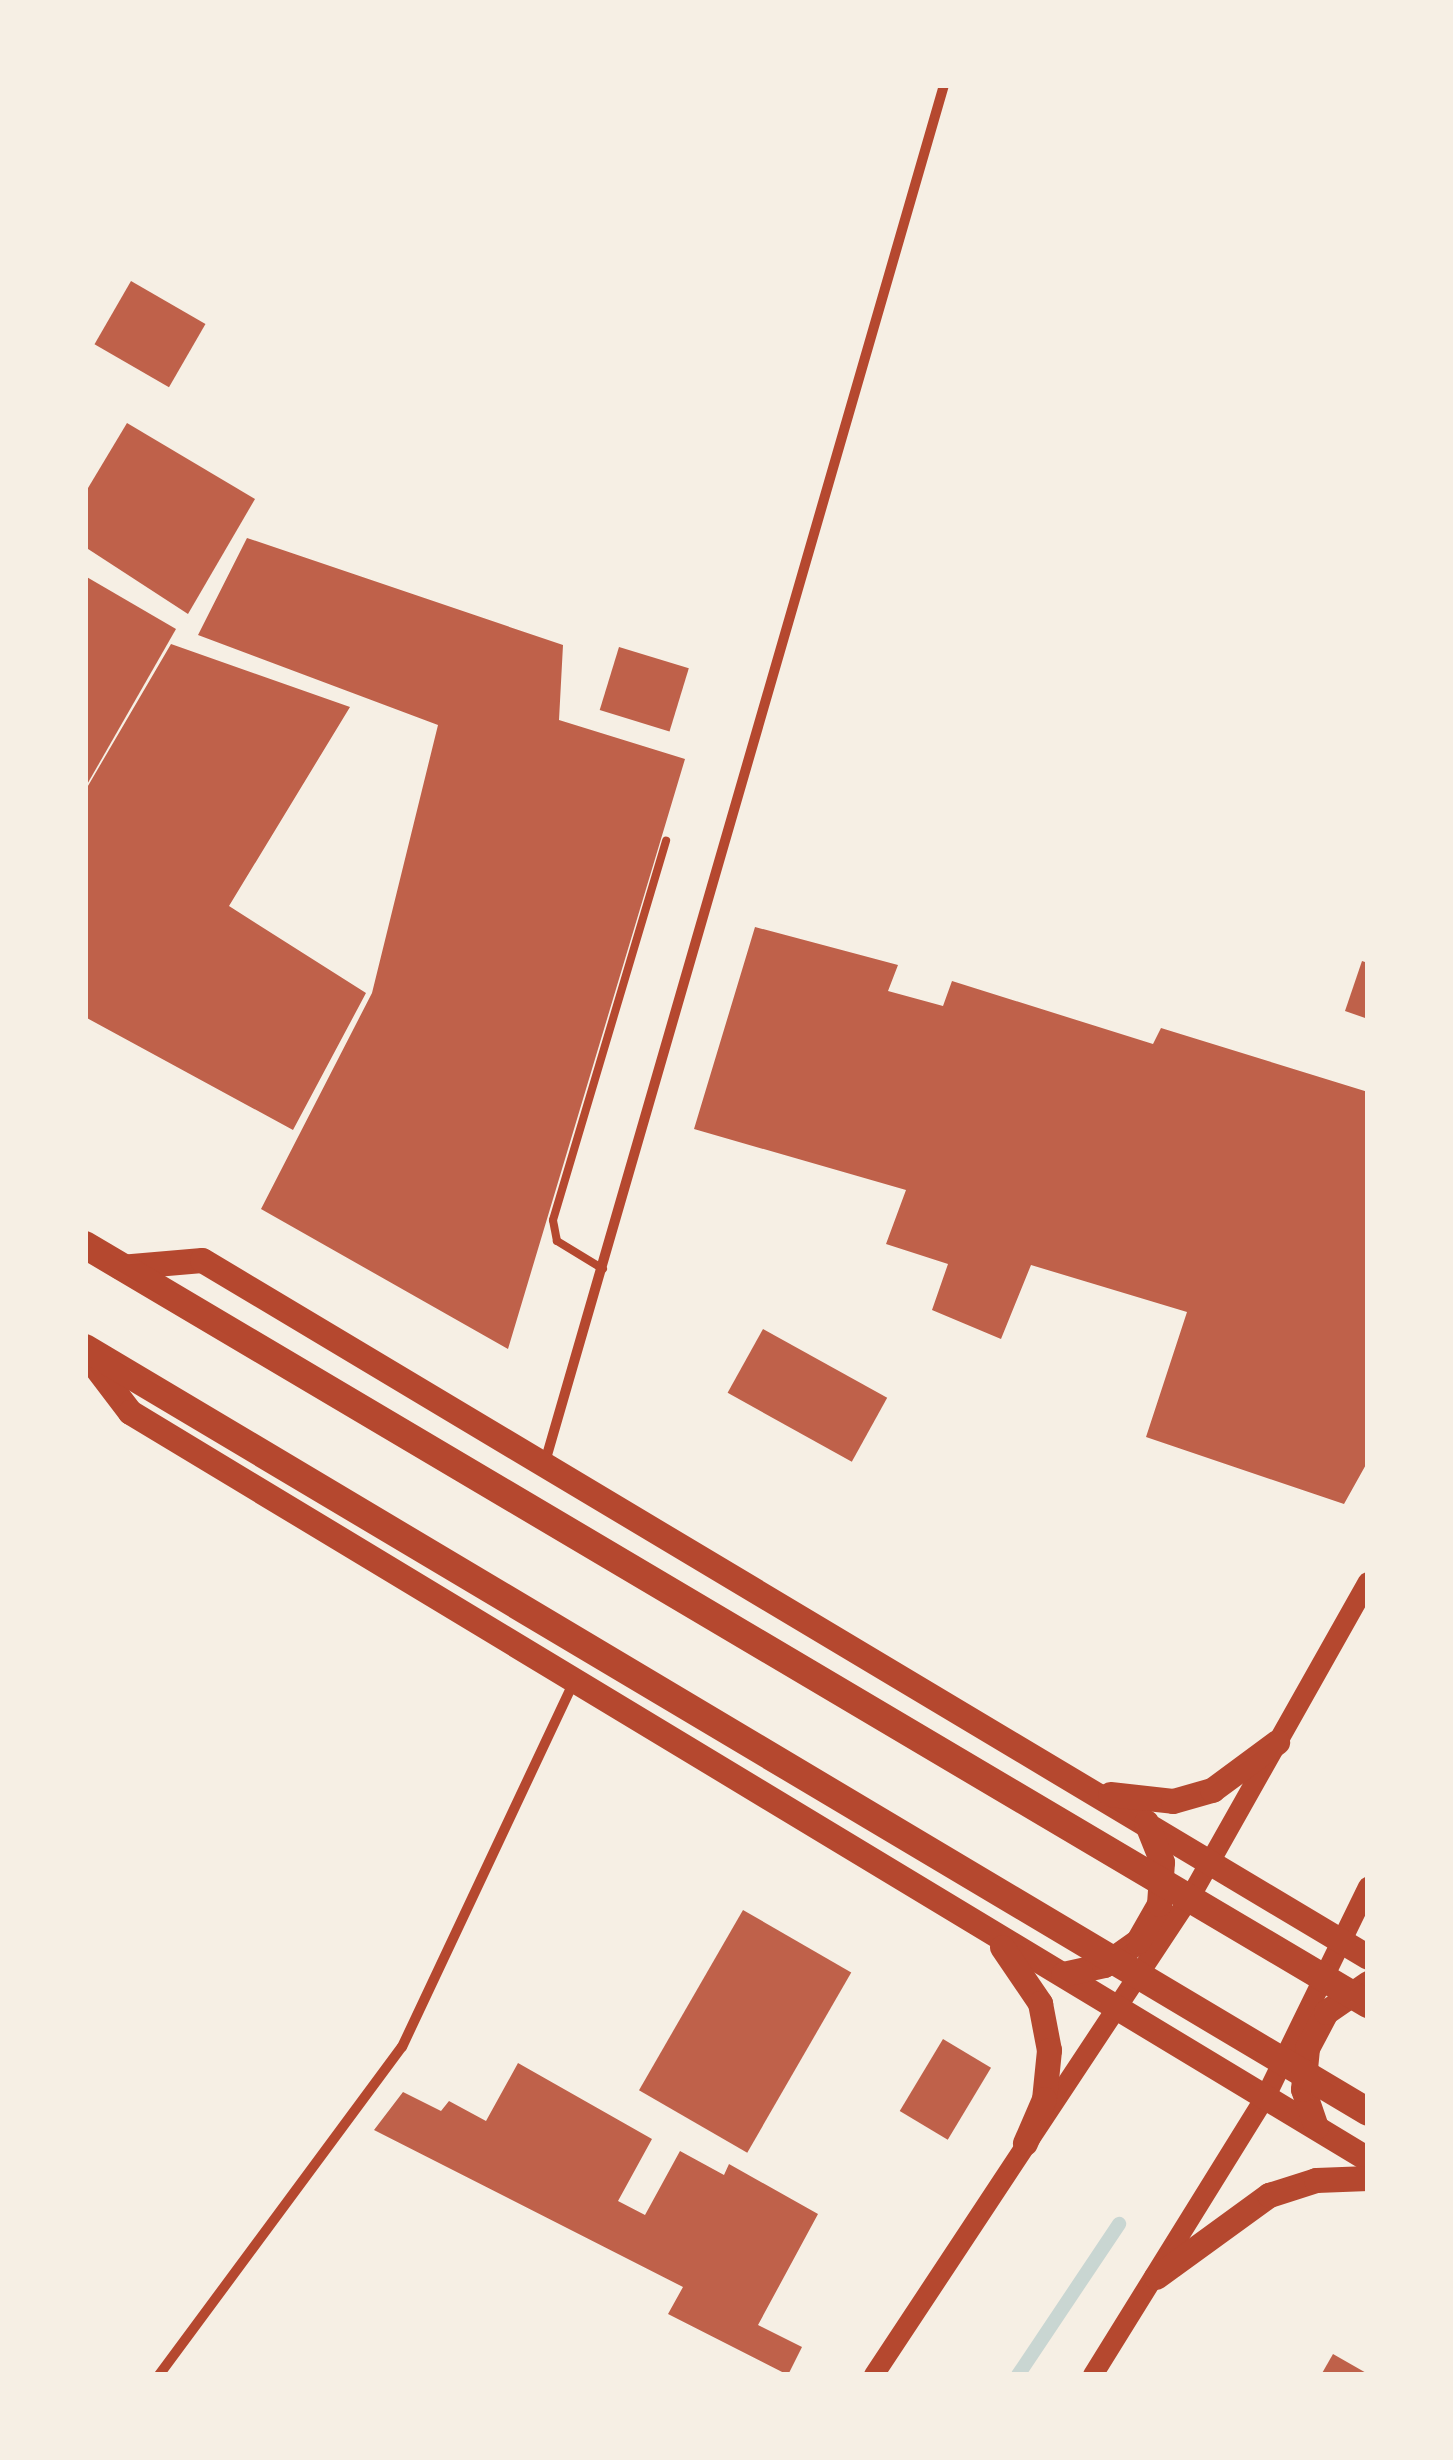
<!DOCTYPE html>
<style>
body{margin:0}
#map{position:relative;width:1453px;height:2460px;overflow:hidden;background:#f6efe4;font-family:"PT Sans",sans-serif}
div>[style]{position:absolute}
.stream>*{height:14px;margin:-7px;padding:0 7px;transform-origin:7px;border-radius:7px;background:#c9d6d2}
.building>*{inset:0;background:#bf614a;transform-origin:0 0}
.service>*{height:8px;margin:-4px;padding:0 4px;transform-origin:4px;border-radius:4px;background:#b5482f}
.minor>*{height:10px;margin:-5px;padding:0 5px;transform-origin:5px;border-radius:5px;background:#b5482f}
.secondary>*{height:20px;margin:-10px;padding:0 10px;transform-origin:10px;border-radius:10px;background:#b5482f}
.primary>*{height:25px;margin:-12.5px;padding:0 12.5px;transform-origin:12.5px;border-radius:12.5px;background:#b5482f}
.trunk>*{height:28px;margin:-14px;padding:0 14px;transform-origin:14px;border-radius:14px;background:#b5482f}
span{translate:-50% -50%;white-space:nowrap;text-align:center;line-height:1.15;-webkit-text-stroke:8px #f6efe4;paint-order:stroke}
.frame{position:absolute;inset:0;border:88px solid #f6efe4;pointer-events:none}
</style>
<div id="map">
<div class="stream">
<div style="left:1018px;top:2375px;width:182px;rotate:-56.2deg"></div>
</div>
<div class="building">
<div style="left:131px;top:281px;width:86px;height:73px;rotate:30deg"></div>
<div style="clip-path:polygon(127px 423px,255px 499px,188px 614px,85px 547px,85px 493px)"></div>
<div style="clip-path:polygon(247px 538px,563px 645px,559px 720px,685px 759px,508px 1349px,261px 1209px,372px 993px,438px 725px,198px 635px)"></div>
<div style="clip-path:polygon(85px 576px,176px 629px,85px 788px)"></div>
<div style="clip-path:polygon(171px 644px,350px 707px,229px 906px,366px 993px,293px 1130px,85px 1017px,85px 791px)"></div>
<div style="left:619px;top:647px;width:73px;height:66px;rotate:17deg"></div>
<div style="clip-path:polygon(755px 927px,898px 965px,888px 991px,943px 1006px,952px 981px,1153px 1044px,1161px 1028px,1368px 1092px,1368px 1461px,1344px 1504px,1146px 1437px,1187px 1312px,1031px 1265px,1001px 1339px,932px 1310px,948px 1264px,886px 1244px,906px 1190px,694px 1129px)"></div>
<div style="clip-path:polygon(1362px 961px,1368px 963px,1368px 1019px,1345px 1011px)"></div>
<div style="left:763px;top:1329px;width:142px;height:73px;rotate:29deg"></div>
<div style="left:743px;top:1910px;width:125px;height:208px;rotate:30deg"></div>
<div style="left:943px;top:2039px;width:56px;height:84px;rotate:31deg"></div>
<div style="clip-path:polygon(518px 2063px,652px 2139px,618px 2201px,645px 2215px,680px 2151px,724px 2175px,729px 2164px,818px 2214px,758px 2325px,802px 2347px,788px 2375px,668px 2314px,683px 2287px,374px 2130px,403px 2092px,441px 2111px,449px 2101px,486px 2121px)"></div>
<div style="clip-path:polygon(1333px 2354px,1368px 2374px,1368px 2375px,1321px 2375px)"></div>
</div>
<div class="service">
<div style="left:603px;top:1269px;width:54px;rotate:-148.7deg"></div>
<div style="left:557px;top:1241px;width:21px;rotate:-101deg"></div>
<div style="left:553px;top:1220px;width:396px;rotate:-73.4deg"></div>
</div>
<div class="minor">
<div style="left:545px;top:1462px;width:1434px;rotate:-73.84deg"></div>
<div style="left:159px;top:2375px;width:408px;rotate:-53.5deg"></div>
<div style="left:402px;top:2047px;width:406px;rotate:-64.8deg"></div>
</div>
<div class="secondary">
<div style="left:874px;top:2375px;width:577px;rotate:-56.53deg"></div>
<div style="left:1192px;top:1894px;width:358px;rotate:-60.6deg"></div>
<div style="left:1093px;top:2375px;width:326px;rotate:-58.2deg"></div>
<div style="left:1265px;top:2098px;width:235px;rotate:-64deg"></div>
</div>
<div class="primary">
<div style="left:120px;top:1267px;width:82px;rotate:-4.9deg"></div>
<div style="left:202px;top:1260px;width:1358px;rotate:30.87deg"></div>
<div style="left:85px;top:1353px;width:74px;rotate:52.7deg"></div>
<div style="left:130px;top:1412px;width:1446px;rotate:31.11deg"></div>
<div style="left:1110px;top:1794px;width:63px;rotate:6.3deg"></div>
<div style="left:1173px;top:1801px;width:41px;rotate:-15.8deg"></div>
<div style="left:1212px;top:1790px;width:81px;rotate:-36.4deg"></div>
<div style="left:1002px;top:1947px;width:68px;rotate:55.8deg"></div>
<div style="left:1040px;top:2003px;width:48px;rotate:79.2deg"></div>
<div style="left:1049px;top:2050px;width:49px;rotate:95.8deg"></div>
<div style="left:1044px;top:2099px;width:48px;rotate:113.4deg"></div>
<div style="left:1063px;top:1974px;width:42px;rotate:-12.4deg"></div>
<div style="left:1104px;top:1965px;width:42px;rotate:-35.2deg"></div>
<div style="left:1138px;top:1941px;width:43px;rotate:-60.4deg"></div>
<div style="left:1159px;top:1904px;width:42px;rotate:-85.9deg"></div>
<div style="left:1162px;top:1862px;width:43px;rotate:-111.8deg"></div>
<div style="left:1316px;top:2127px;width:40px;rotate:-108.9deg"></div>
<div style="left:1303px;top:2089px;width:41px;rotate:-84.4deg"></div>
<div style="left:1307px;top:2048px;width:41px;rotate:-62.2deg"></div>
<div style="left:1326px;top:2012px;width:51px;rotate:-34.6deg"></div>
<div style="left:1156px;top:2277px;width:140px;rotate:-36deg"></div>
<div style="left:1269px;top:2195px;width:49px;rotate:-17.7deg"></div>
<div style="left:1316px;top:2180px;width:52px;rotate:-2.2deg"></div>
</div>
<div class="trunk">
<div style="left:85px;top:1245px;width:1491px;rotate:30.61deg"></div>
<div style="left:85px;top:1348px;width:1493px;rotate:30.77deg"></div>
</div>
<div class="frame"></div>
</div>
